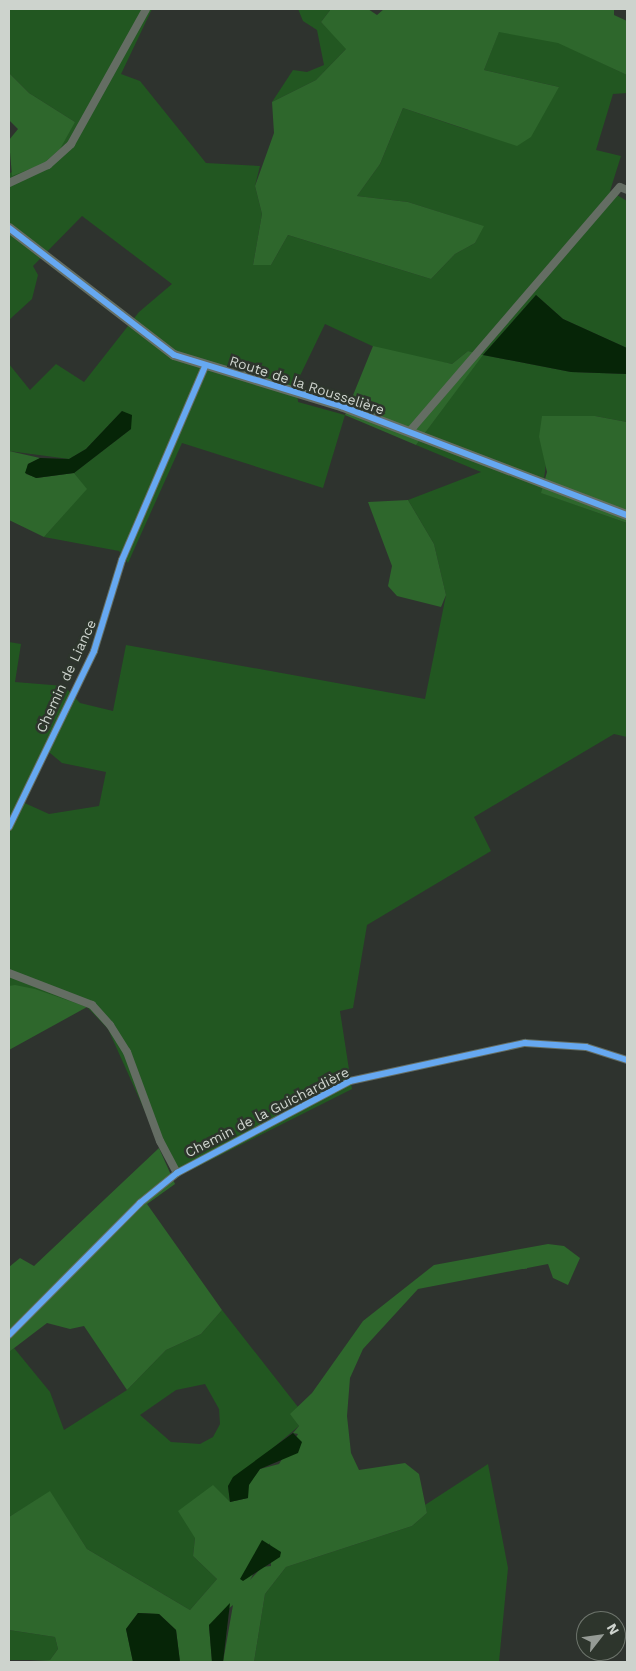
<!DOCTYPE html>
<meta charset="utf-8">
<style>
body{margin:0}
#map{position:relative;width:636px;height:1671px;overflow:hidden;background:#2e332e;font-family:"Work Sans",sans-serif}
div>[style]{position:absolute}
.green>*{inset:0;background:#225721}
.forest>*{inset:0;background:#2e672c}
.water>*{inset:0;background:#062507}
.minor>*{height:8px;margin:-4px;padding:0 4px;transform-origin:4px;border-radius:4px;background:#646d63}
.tertiary>*{height:10px;margin:-5px;padding:0 5px;transform-origin:5px;border-radius:5px;background:#646d63}
.cycleway>*{height:6px;margin:-3px;padding:0 3px;transform-origin:3px;border-radius:3px;background:#66a8f1}
span{translate:-50% -50%;white-space:nowrap;text-align:center;line-height:1.15;-webkit-text-stroke:5px #2d352c;paint-order:stroke}
.street-label{font-size:14px;color:#cdd3cd}
.frame{position:absolute;inset:0;border:10px solid #cdd3cd;pointer-events:none}
.north{position:absolute;left:576px;top:1611px;width:50px;height:50px;box-sizing:border-box;background:#2d352c;border:1px solid #6d746c;border-radius:50%;rotate:60deg;font-size:14px;font-weight:700;line-height:20px;text-align:center;color:#cdd3cd}
.north::after{content:'';display:block;margin:auto;width:18px;height:22px;background:#959b95;clip-path:polygon(50% 0,100% 100%,50% 72%,0 100%)}
</style>
<div id="map">
<div class="green">
<div style="clip-path:polygon(evenodd,9px 9px,152px 9px,121px 74px,140px 81px,206px 163px,260px 166px,255px 186px,262px 214px,253px 265px,271px 265px,288px 235px,431px 279px,455px 254px,475px 243px,483px 226px,408px 202px,357px 196px,380px 164px,403px 108px,468px 130px,559px 87px,484px 70px,499px 31px,558px 42px,627px 75px,627px 93px,613px 94px,596px 150px,621px 156px,610px 191px,627px 201px,627px 348px,563px 319px,536px 295px,483px 355px,571px 372px,627px 374px,627px 422px,595px 416px,539px 437px,547px 457px,542px 493px,627px 523px,627px 737px,614px 734px,474px 817px,491px 851px,367px 925px,353px 1008px,340px 1011px,352px 1089px,175px 1178px,108px 1029px,87px 1007px,9px 986px,9px 642px,21px 644px,15px 682px,64px 686px,80px 703px,113px 711px,126px 645px,425px 699px,446px 595px,434px 544px,408px 500px,481px 472px,416px 445px,482px 355px,468px 351px,452px 364px,385px 352px,325px 324px,297px 382px,298px 402px,345px 415px,323px 488px,182px 443px,128px 563px,119px 551px,44px 537px,86px 489px,74px 473px,131px 429px,122px 411px,86px 449px,69px 459px,9px 451px,9px 364px,30px 390px,56px 364px,84px 382px,139px 312px,172px 284px,82px 216px,33px 266px,38px 275px,32px 299px,9px 320px,9px 174px,75px 122px,29px 93px,9px 73px,9px 9px,44px 748px,62px 763px,106px 772px,99px 806px,49px 814px,18px 800px,44px 748px)"></div>
<div style="clip-path:polygon(298px 9px,331px 9px,321px 22px,347px 48px,316px 80px,272px 102px,293px 70px,307px 72px,324px 65px,317px 30px,303px 21px)"></div>
<div style="clip-path:polygon(evenodd,222px 1310px,298px 1407px,291px 1414px,299px 1426px,228px 1486px,230px 1502px,195px 1538px,193px 1556px,217px 1579px,190px 1610px,87px 1549px,50px 1492px,9px 1517px,9px 1352px,14px 1348px,50px 1392px,64px 1430px,127px 1390px,166px 1350px,201px 1334px,222px 1310px,205px 1384px,219px 1409px,220px 1424px,213px 1437px,200px 1444px,171px 1442px,140px 1415px,176px 1390px,205px 1384px)"></div>
<div style="clip-path:polygon(488px 1464px,508px 1568px,499px 1662px,254px 1662px,265px 1594px,286px 1567px,412px 1526px,427px 1513px,425px 1505px)"></div>
<div style="clip-path:polygon(9px 1630px,55px 1637px,58px 1649px,50px 1660px,9px 1660px)"></div>
</div>
<div class="forest">
<div style="clip-path:polygon(331px 9px,368px 9px,377px 15px,384px 9px,614px 9px,614px 15px,627px 21px,627px 75px,558px 43px,499px 32px,484px 70px,559px 87px,531px 137px,517px 146px,403px 108px,380px 164px,357px 196px,408px 202px,484px 226px,475px 243px,455px 254px,431px 279px,288px 235px,271px 265px,253px 265px,262px 214px,255px 186px,274px 133px,272px 102px,316px 80px,346px 49px,321px 22px)"></div>
<div style="clip-path:polygon(9px 73px,29px 93px,75px 122px,60px 149px,43px 164px,12px 176px,9px 140px,18px 129px,9px 120px)"></div>
<div style="clip-path:polygon(373px 346px,452px 364px,468px 351px,483px 355px,416px 445px,345px 415px)"></div>
<div style="clip-path:polygon(542px 416px,595px 416px,627px 422px,627px 523px,541px 493px,547px 472px,539px 437px)"></div>
<div style="clip-path:polygon(9px 451px,40px 458px,28px 464px,26px 474px,37px 478px,74px 473px,87px 489px,44px 537px,9px 520px)"></div>
<div style="clip-path:polygon(408px 500px,434px 544px,446px 595px,441px 607px,397px 596px,388px 586px,392px 566px,368px 502px)"></div>
<div style="clip-path:polygon(15px 985px,35px 989px,87px 1007px,9px 1050px,9px 986px)"></div>
<div style="clip-path:polygon(159px 1148px,175px 1184px,147px 1204px,222px 1310px,201px 1334px,166px 1350px,127px 1390px,84px 1326px,70px 1329px,47px 1323px,9px 1352px,9px 1267px,20px 1258px,34px 1266px)"></div>
<div style="clip-path:polygon(evenodd,548px 1244px,564px 1246px,580px 1258px,568px 1285px,553px 1278px,548px 1264px,418px 1289px,363px 1349px,350px 1378px,347px 1416px,351px 1453px,359px 1470px,405px 1463px,419px 1474px,427px 1513px,412px 1526px,286px 1567px,265px 1594px,254px 1662px,223px 1662px,233px 1605px,209px 1625px,212px 1662px,180px 1662px,176px 1630px,159px 1614px,138px 1613px,126px 1629px,133px 1662px,9px 1662px,50px 1660px,58px 1649px,55px 1637px,9px 1630px,9px 1517px,50px 1491px,87px 1549px,190px 1610px,217px 1579px,193px 1556px,195px 1538px,178px 1511px,213px 1485px,230px 1502px,248px 1498px,248px 1485px,260px 1469px,279px 1464px,298px 1434px,293px 1433px,299px 1426px,290px 1414px,312px 1393px,363px 1321px,434px 1265px,548px 1244px,270px 1543px,271px 1566px,262px 1567px,250px 1580px,270px 1543px)"></div>
</div>
<div class="water">
<div style="clip-path:polygon(536px 295px,563px 319px,627px 348px,627px 374px,571px 372px,483px 355px)"></div>
<div style="clip-path:polygon(122px 411px,132px 415px,131px 429px,74px 473px,36px 478px,25px 473px,28px 464px,40px 458px,69px 459px,86px 449px)"></div>
<div style="clip-path:polygon(293px 1433px,302px 1442px,298px 1453px,260px 1469px,249px 1485px,248px 1498px,230px 1502px,228px 1486px,233px 1477px)"></div>
<div style="clip-path:polygon(262px 1540px,281px 1552px,280px 1557px,243px 1581px,240px 1579px)"></div>
<div style="clip-path:polygon(230px 1603px,223px 1662px,212px 1662px,209px 1625px)"></div>
<div style="clip-path:polygon(138px 1613px,159px 1614px,176px 1630px,180px 1662px,133px 1662px,126px 1629px)"></div>
</div>
<div class="minor">
<div style="left:9px;top:183px;width:43px;rotate:-24.8deg"></div>
<div style="left:48px;top:165px;width:31px;rotate:-42deg"></div>
<div style="left:71px;top:144px;width:154px;rotate:-60.9deg"></div>
<div style="left:409px;top:432px;width:323px;rotate:-49.3deg"></div>
<div style="left:620px;top:187px;width:8px;rotate:23deg"></div>
<div style="left:9px;top:827px;width:195px;rotate:-64.2deg"></div>
<div style="left:94px;top:651px;width:95px;rotate:-72.9deg"></div>
<div style="left:122px;top:560px;width:211px;rotate:-66.8deg"></div>
<div style="left:9px;top:973px;width:89px;rotate:21.1deg"></div>
<div style="left:92px;top:1005px;width:27px;rotate:48deg"></div>
<div style="left:110px;top:1025px;width:32px;rotate:58deg"></div>
<div style="left:127px;top:1052px;width:95px;rotate:69.7deg"></div>
<div style="left:160px;top:1141px;width:36px;rotate:62deg"></div>
<div style="left:9px;top:1335px;width:186px;rotate:-45.2deg"></div>
<div style="left:140px;top:1203px;width:48px;rotate:-39deg"></div>
<div style="left:177px;top:1173px;width:196px;rotate:-28deg"></div>
<div style="left:350px;top:1081px;width:179px;rotate:-12.3deg"></div>
<div style="left:525px;top:1043px;width:61px;rotate:3.8deg"></div>
<div style="left:586px;top:1047px;width:43px;rotate:17.6deg"></div>
</div>
<div class="tertiary">
<div style="left:9px;top:228px;width:208px;rotate:37.6deg"></div>
<div style="left:174px;top:355px;width:175px;rotate:17deg"></div>
<div style="left:341px;top:406px;width:306px;rotate:20.9deg"></div>
</div>
<div class="cycleway">
<div style="left:9px;top:228px;width:208px;rotate:37.6deg"></div>
<div style="left:174px;top:355px;width:175px;rotate:17deg"></div>
<div style="left:341px;top:406px;width:306px;rotate:20.9deg"></div>
<div style="left:9px;top:827px;width:195px;rotate:-64.2deg"></div>
<div style="left:94px;top:651px;width:95px;rotate:-72.9deg"></div>
<div style="left:122px;top:560px;width:211px;rotate:-66.8deg"></div>
<div style="left:9px;top:1335px;width:186px;rotate:-45.2deg"></div>
<div style="left:140px;top:1203px;width:48px;rotate:-39deg"></div>
<div style="left:177px;top:1173px;width:196px;rotate:-28deg"></div>
<div style="left:350px;top:1081px;width:179px;rotate:-12.3deg"></div>
<div style="left:525px;top:1043px;width:61px;rotate:3.8deg"></div>
<div style="left:586px;top:1047px;width:43px;rotate:17.6deg"></div>
</div>
<div class="street-label">
<span style="left:307px;top:385px;rotate:18deg">Route de la Rousselière</span>
<span style="left:66px;top:676px;rotate:-65deg">Chemin de Liance</span>
<span style="left:267px;top:1112px;rotate:-27deg">Chemin de la Guichardière</span>
</div>
<div class="frame"></div>
<div class="north">N</div>
</div>
